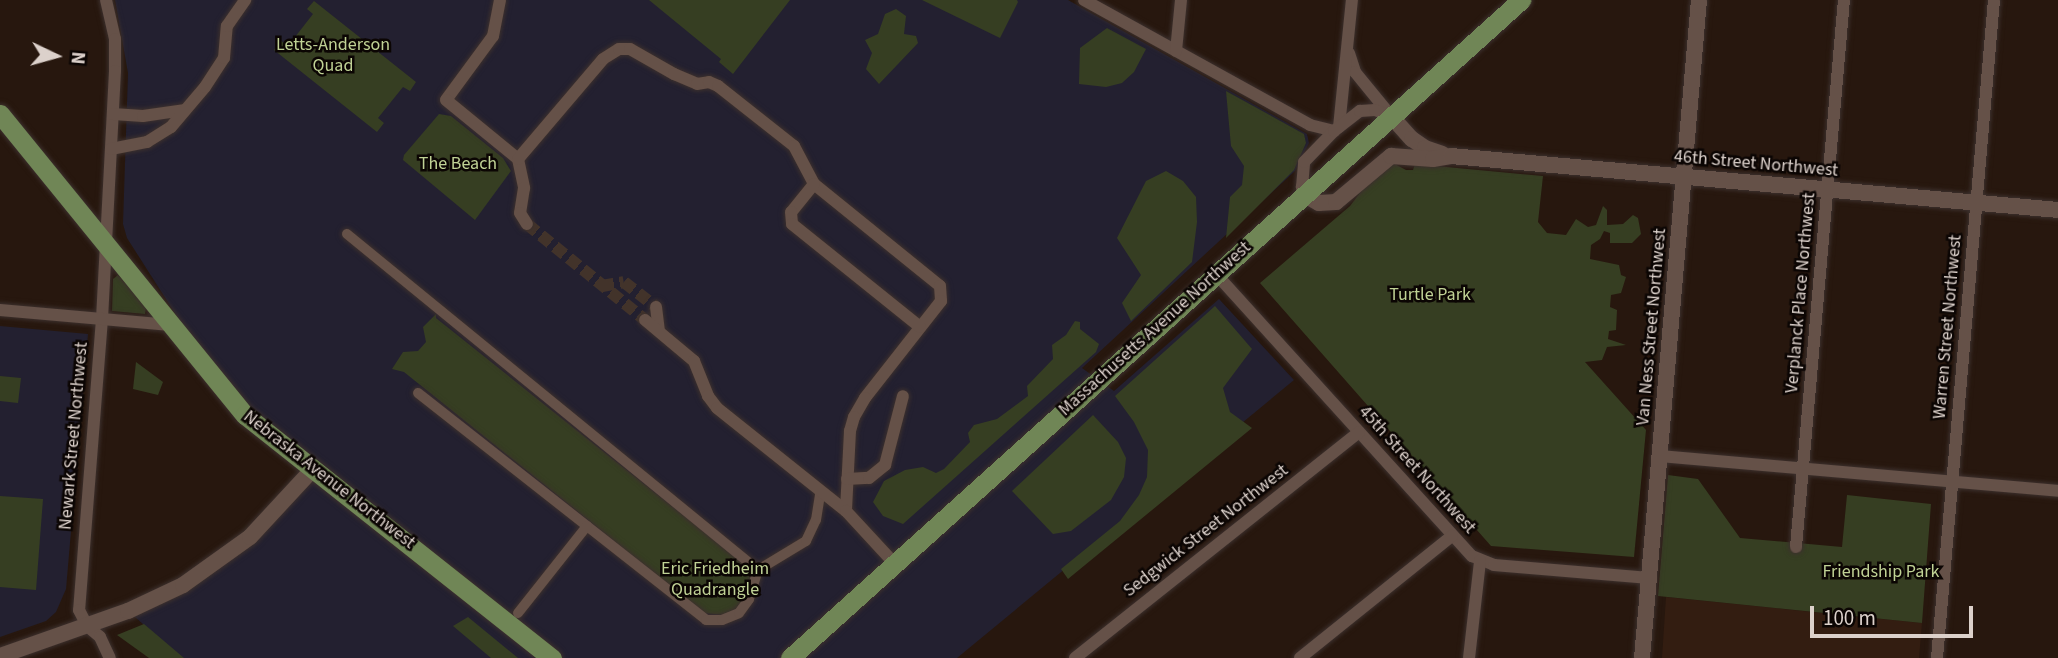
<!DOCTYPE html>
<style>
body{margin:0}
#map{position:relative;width:2058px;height:658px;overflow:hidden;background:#27170e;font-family:"Source Sans 3",sans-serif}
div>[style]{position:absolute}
.built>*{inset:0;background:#331d11}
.education>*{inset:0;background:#232030}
.green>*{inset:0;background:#363e22}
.minor-tunnel>*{height:12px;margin-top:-6px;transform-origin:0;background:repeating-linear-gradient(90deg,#42332a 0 12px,transparent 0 18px)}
.roads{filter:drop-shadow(0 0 2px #3c302d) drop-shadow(0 0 2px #3c302d)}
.pedestrian>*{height:10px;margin:-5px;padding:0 5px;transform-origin:5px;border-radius:5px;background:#655148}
.minor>*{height:12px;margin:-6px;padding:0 6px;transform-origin:6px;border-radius:6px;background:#655148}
.tertiary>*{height:16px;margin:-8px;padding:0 8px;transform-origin:8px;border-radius:8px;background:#655148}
.primary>*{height:19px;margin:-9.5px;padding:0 9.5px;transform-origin:9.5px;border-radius:9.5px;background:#708656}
span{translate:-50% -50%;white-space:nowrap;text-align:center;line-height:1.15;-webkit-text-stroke:5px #0b0503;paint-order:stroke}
.park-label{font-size:18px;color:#c0d295}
.street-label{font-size:18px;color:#dcd1cb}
.north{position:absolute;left:21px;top:21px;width:70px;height:70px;-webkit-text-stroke:5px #0b0503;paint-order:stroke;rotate:95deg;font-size:19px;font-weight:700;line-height:28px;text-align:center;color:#dcd1cb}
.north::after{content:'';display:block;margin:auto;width:24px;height:32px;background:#dcd1cb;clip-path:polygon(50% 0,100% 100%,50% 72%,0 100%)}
.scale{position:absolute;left:1810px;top:606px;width:163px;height:32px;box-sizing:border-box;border:4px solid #dcd1cb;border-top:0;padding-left:9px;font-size:21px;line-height:24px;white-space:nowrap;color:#dcd1cb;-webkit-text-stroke:5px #0b0503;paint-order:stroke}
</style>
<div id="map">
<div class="built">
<div style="clip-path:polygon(1666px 597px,1922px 623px,1919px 658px,1662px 658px)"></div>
</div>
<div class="education">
<div style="clip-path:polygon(115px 0,1068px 0,1307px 134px,1309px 143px,1295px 171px,1082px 368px,1114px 391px,1219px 299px,1294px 380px,957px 658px,182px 658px,128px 611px,195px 578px,311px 470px,229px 398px,127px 238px,123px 224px,128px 73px)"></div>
<div style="clip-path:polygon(0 326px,88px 334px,66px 589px,56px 612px,46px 621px,0 637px)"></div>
</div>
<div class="green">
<div style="clip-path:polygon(649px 0,790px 0,733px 74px,719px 62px,721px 59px)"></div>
<div style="clip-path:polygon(922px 0,1017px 0,1018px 2px,1000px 38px)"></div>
<div style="clip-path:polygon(314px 1px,416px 82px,410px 91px,403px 87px,378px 118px,384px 123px,377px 132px,274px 50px,281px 41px,288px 46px,313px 14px,307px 9px)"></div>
<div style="clip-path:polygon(896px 9px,906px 16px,904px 34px,916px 36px,918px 43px,879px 84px,866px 69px,872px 53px,865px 40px,878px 34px,885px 14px)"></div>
<div style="clip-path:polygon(1107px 28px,1146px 49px,1134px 72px,1122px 83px,1106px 87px,1079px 84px,1080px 48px)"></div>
<div style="clip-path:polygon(1226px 91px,1304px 134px,1306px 143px,1294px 170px,1226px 238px,1230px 197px,1242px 185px,1244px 166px,1231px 146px)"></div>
<div style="clip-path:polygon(439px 114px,451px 116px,503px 158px,511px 171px,475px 220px,403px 160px,404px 155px)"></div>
<div style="clip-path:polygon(1393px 163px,1406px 170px,1413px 170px,1415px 164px,1543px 176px,1538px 222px,1547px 233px,1566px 235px,1576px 219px,1588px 227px,1596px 225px,1603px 206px,1607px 210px,1607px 225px,1623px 224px,1633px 215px,1638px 218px,1641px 234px,1632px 243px,1610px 243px,1610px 233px,1604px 231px,1600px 239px,1591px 245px,1590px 259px,1619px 265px,1621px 275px,1626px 277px,1621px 293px,1611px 295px,1610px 307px,1617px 310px,1616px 330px,1609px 331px,1608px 339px,1626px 345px,1607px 347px,1602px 360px,1585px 362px,1646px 430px,1634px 557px,1491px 546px,1260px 283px,1350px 206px,1362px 190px)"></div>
<div style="clip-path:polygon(1166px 171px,1183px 181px,1196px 197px,1197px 222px,1192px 262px,1131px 321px,1122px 303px,1141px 275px,1117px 238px,1146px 181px)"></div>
<div style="clip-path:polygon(118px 275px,146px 307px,145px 314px,112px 311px,113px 279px)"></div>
<div style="clip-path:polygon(1215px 306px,1252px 349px,1223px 388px,1230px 412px,1252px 428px,1068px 579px,1061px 569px,1120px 521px,1139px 495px,1147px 477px,1148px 450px,1134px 422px,1115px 396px)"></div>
<div style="clip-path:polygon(436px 314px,436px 318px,748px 567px,752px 575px,739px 607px,724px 615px,704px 613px,404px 372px,392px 369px,403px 352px,418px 351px,426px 342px,423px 327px)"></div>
<div style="clip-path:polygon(1075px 321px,1080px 322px,1080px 329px,1099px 344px,1096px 352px,903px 524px,883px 516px,873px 502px,884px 481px,905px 470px,923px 467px,936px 473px,944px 469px,970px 442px,968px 433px,974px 425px,997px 419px,1028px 396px,1027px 386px,1053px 359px,1052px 345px,1066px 335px)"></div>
<div style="clip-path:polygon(136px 362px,163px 382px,158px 395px,133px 389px)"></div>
<div style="clip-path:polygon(0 376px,21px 378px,18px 403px,0 401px)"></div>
<div style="clip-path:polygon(1093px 415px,1118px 442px,1126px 458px,1124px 477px,1111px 500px,1071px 531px,1053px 534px,1012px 491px)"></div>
<div style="clip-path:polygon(1668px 475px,1698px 479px,1740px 538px,1842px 547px,1847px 495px,1931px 504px,1922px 623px,1658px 596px)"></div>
<div style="clip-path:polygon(0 496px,43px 499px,36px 590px,0 587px)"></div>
<div style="clip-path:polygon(468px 617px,518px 658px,491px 658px,453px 626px)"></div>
<div style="clip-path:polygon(144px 624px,184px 658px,149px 658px,117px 635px)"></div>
</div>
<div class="minor-tunnel">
<div style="left:527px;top:224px;width:152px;rotate:39.1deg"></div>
<div style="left:602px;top:286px;width:22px;rotate:-10deg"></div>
<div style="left:624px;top:282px;width:41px;rotate:38deg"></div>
</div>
<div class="roads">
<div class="pedestrian">
<div style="left:347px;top:234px;width:531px;rotate:39.27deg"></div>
<div style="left:418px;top:393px;width:367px;rotate:38.2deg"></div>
<div style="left:706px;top:620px;width:16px"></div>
<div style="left:722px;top:620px;width:18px;rotate:-22deg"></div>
<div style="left:739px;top:613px;width:17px;rotate:-54deg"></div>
<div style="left:749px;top:599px;width:30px;rotate:-73deg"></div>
<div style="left:758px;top:570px;width:56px;rotate:-31.1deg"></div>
<div style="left:806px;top:541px;width:23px;rotate:-65deg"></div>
<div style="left:816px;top:520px;width:30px;rotate:-81deg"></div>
<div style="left:518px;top:613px;width:111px;rotate:-51.6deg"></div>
</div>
<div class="minor">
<div style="left:106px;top:0;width:40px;rotate:77deg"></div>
<div style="left:115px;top:39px;width:32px;rotate:90deg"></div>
<div style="left:115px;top:71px;width:248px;rotate:93deg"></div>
<div style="left:102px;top:319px;width:292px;rotate:94.5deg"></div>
<div style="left:79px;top:610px;width:18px;rotate:63deg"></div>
<div style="left:87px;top:626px;width:17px;rotate:40deg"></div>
<div style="left:100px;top:637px;width:23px;rotate:65deg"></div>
<div style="left:500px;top:0;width:37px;rotate:101deg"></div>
<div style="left:493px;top:36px;width:79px;rotate:126.3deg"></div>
<div style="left:446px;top:100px;width:93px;rotate:39.3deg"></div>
<div style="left:518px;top:159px;width:30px;rotate:78deg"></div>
<div style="left:524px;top:188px;width:25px;rotate:99deg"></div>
<div style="left:520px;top:213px;width:13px;rotate:58deg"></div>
<div style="left:1084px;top:0;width:258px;rotate:28.9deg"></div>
<div style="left:1310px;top:125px;width:25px;rotate:14deg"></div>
<div style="left:1176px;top:51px;width:51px;rotate:-84.4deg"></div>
<div style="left:1349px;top:53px;width:20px;rotate:72deg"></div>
<div style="left:1355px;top:72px;width:57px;rotate:50.7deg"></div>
<div style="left:113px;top:114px;width:30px;rotate:4deg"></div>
<div style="left:143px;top:116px;width:41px;rotate:-8.3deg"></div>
<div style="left:1339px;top:127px;width:128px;rotate:-84.2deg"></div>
<div style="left:111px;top:149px;width:37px;rotate:-11deg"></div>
<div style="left:147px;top:142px;width:28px;rotate:-32deg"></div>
<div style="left:171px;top:127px;width:52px;rotate:-49.6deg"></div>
<div style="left:205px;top:87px;width:35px;rotate:-57deg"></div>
<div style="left:224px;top:58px;width:32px;rotate:-85deg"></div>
<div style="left:227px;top:26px;width:32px;rotate:-55deg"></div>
<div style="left:518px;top:159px;width:131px;rotate:-49.6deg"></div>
<div style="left:603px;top:59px;width:19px;rotate:-32deg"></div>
<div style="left:619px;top:49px;width:11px"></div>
<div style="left:630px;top:49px;width:51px;rotate:29.6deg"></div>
<div style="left:674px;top:74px;width:25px;rotate:23deg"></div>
<div style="left:697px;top:84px;width:12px;rotate:-9deg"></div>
<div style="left:709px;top:82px;width:10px;rotate:24deg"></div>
<div style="left:718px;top:86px;width:97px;rotate:38.3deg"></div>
<div style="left:794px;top:146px;width:43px;rotate:62.2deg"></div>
<div style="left:814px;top:184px;width:162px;rotate:39deg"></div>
<div style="left:940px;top:286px;width:15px;rotate:86deg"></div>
<div style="left:941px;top:301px;width:123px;rotate:128.1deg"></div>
<div style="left:865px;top:398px;width:22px;rotate:120deg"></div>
<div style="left:854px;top:417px;width:15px;rotate:106deg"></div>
<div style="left:850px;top:431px;width:80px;rotate:92.9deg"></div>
<div style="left:814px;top:184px;width:36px;rotate:129deg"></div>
<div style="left:791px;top:212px;width:12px;rotate:85deg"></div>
<div style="left:792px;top:224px;width:164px;rotate:38.8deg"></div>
<div style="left:1305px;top:195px;width:9px;rotate:-111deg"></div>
<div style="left:1302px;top:187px;width:25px;rotate:-85deg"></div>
<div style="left:1304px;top:162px;width:43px;rotate:-45.9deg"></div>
<div style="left:1334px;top:131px;width:33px;rotate:-38deg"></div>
<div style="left:1360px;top:111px;width:15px;rotate:-4deg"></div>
<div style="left:1375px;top:110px;width:17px;rotate:21deg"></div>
<div style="left:1216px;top:274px;width:381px;rotate:47.8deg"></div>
<div style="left:1472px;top:556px;width:24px;rotate:22deg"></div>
<div style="left:1494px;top:565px;width:156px;rotate:4.8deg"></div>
<div style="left:656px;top:307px;width:23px;rotate:83deg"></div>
<div style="left:0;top:310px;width:171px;rotate:5deg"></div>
<div style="left:645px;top:320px;width:64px;rotate:39.9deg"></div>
<div style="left:694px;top:361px;width:38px;rotate:68deg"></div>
<div style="left:708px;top:396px;width:15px;rotate:53deg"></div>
<div style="left:717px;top:408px;width:165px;rotate:38.6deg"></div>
<div style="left:846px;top:511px;width:71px;rotate:47.3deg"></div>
<div style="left:1660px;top:456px;width:400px;rotate:5deg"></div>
<div style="left:847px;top:479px;width:22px;rotate:-3deg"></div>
<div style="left:869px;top:478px;width:21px;rotate:-39deg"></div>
<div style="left:885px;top:465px;width:71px;rotate:-75.4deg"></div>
<div style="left:1796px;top:547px;width:549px;rotate:-84.99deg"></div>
<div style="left:1075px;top:658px;width:363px;rotate:-38.5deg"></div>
<div style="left:1300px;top:658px;width:195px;rotate:-38.8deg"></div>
<div style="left:1469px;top:658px;width:98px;rotate:-83.5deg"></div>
<div style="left:1937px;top:658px;width:660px;rotate:-85.05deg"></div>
</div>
<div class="tertiary">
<div style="left:1391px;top:116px;width:31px;rotate:48deg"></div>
<div style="left:1412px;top:139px;width:16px;rotate:35deg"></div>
<div style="left:1425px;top:148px;width:18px;rotate:19deg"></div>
<div style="left:1305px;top:195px;width:16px;rotate:30deg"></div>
<div style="left:1319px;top:203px;width:17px;rotate:-3deg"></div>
<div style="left:1336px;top:202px;width:72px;rotate:-39.9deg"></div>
<div style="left:1391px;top:156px;width:42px;rotate:4.1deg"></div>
<div style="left:1433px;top:159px;width:18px;rotate:-9deg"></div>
<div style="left:1451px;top:156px;width:609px;rotate:5.08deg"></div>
<div style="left:0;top:656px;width:136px;rotate:-19.4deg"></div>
<div style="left:128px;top:611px;width:61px;rotate:-25.3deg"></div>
<div style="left:183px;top:585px;width:82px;rotate:-35.6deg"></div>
<div style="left:250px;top:537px;width:91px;rotate:-47.2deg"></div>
<div style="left:1642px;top:658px;width:660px;rotate:-85.05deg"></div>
</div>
<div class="primary">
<div style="left:0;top:114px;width:388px;rotate:50.9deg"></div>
<div style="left:245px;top:415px;width:392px;rotate:38.4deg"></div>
<div style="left:790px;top:658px;width:984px;rotate:-41.99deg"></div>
</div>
</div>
<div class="park-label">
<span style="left:333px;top:56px">Letts-Anderson<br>Quad</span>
<span style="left:458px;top:164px">The Beach</span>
<span style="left:1430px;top:295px">Turtle Park</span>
<span style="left:715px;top:580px">Eric Friedheim<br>Quadrangle</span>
<span style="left:1881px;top:572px">Friendship Park</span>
</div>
<div class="street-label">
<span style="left:1756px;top:164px;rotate:5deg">46th Street Northwest</span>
<span style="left:1801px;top:293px;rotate:-85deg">Verplanck Place Northwest</span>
<span style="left:1652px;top:327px;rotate:-85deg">Van Ness Street Northwest</span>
<span style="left:1948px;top:327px;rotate:-85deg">Warren Street Northwest</span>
<span style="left:1155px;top:329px;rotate:-42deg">Massachusetts Avenue Northwest</span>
<span style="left:74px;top:436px;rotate:-85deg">Newark Street Northwest</span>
<span style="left:1417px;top:470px;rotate:48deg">45th Street Northwest</span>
<span style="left:329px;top:480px;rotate:38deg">Nebraska Avenue Northwest</span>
<span style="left:1206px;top:531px;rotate:-38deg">Sedgwick Street Northwest</span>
</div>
<div class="north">N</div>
<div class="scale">100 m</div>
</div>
